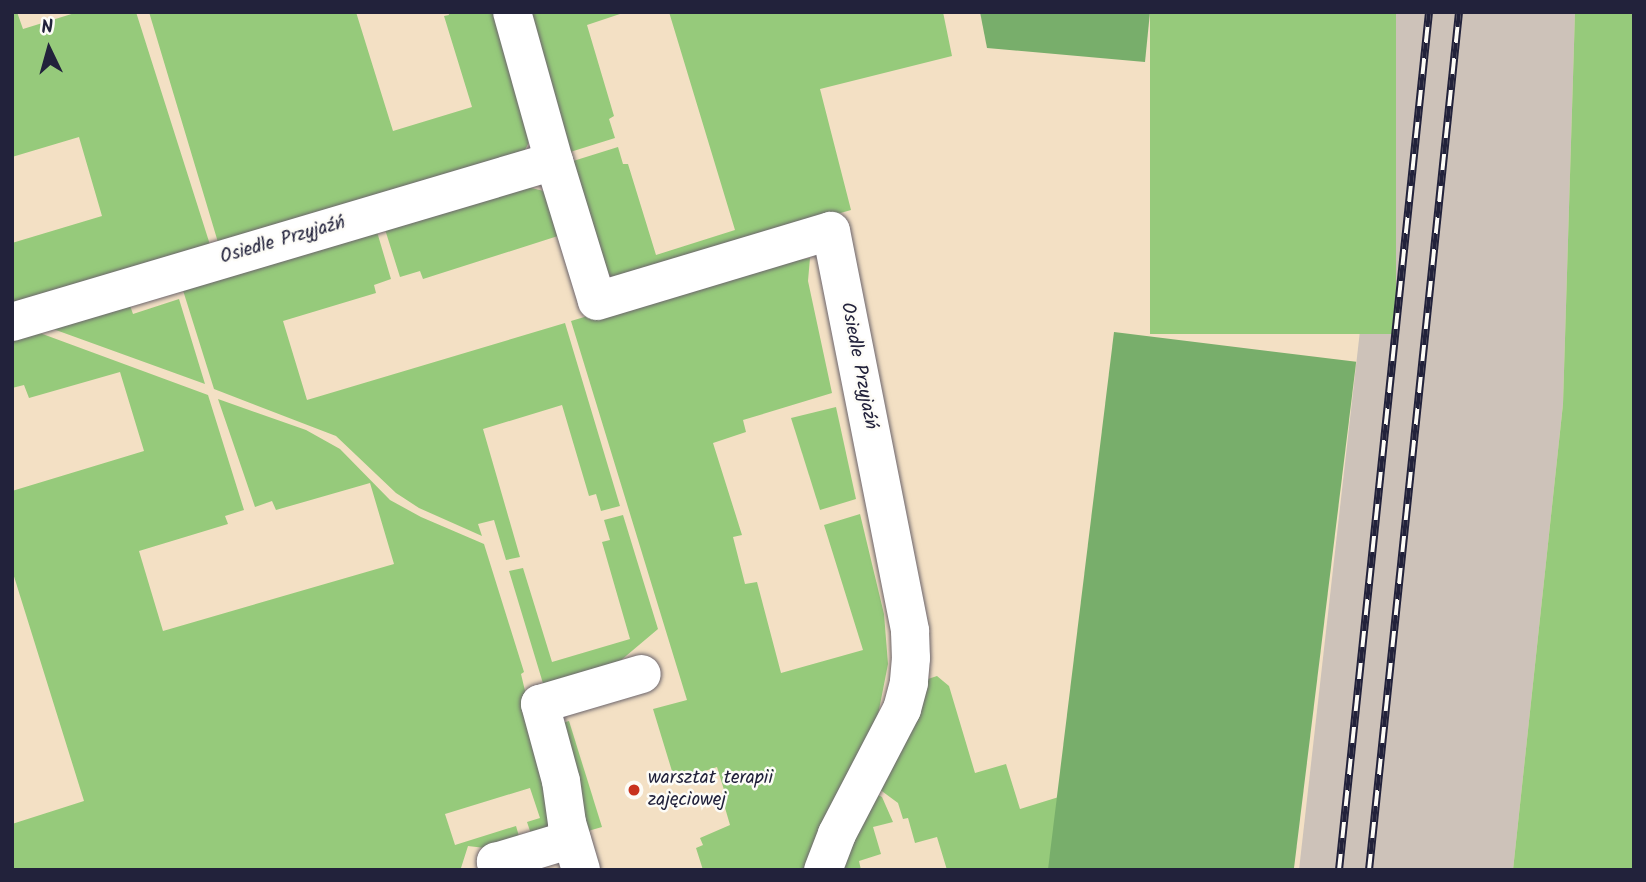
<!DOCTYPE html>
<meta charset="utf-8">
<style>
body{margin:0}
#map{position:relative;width:1646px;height:882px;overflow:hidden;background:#f3e0c4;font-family:Kalam,sans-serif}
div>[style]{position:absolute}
.industrial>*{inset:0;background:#cdc2b9}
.green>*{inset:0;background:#96ca7b;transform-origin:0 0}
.forest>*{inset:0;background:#78ae6b;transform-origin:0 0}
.roads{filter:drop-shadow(0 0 2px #6b646b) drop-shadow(0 0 2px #6b646b)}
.minor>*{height:38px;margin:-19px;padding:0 19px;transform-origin:19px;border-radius:19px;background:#fff}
.rail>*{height:8px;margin-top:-4px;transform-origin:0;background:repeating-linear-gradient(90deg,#fdfcf7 0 16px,#22223b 0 32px);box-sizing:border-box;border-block:2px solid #22223b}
.dots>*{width:19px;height:19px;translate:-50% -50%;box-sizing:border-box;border:4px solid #fdfcf7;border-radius:50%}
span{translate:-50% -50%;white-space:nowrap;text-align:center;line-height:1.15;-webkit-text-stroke:5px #fdfcf7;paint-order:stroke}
.street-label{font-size:19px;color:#22223b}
.poi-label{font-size:19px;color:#22223b}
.left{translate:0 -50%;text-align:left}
.frame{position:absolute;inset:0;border:14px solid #22223b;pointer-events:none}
.north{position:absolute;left:14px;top:14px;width:70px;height:70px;-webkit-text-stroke:5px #fdfcf7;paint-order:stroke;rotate:355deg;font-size:19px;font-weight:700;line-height:28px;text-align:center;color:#22223b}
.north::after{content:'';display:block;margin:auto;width:24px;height:32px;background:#22223b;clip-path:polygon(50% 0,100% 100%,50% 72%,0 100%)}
</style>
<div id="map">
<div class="industrial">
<div style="clip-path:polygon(1396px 12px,1575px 12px,1563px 404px,1513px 870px,1299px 870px)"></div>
</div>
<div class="green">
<div style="clip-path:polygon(12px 12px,17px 12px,23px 29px,78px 12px,136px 12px,212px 251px,12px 311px,12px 243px,102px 216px,79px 137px,12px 157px)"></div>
<div style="clip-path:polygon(149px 12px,356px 12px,393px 131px,472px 107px,444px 16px,449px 15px,448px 12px,498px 12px,530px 140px,525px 150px,220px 249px)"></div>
<div style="clip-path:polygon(527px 12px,626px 12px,587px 25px,614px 116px,609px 119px,615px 138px,567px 153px)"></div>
<div style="clip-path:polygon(669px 12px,943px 12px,952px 56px,820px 89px,851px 210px,613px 278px,607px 273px,570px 162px,618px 147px,623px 164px,628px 164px,656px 255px,735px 230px)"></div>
<div style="left:1150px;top:12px;width:246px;height:322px"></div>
<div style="clip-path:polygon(1575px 12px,1634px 12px,1634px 870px,1513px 870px,1563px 404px)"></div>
<div style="clip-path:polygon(527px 187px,544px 191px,561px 235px,423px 279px,420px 271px,400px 277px,383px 223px)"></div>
<div style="clip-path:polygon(375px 225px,391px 279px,374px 285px,376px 293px,283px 321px,307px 400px,565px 323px,620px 506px,601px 511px,596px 494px,589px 496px,562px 405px,483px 429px,520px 557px,506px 560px,494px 520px,478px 524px,482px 536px,419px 508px,396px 493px,336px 436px,214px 389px,181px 284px)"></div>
<div style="clip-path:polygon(787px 256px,799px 260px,810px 258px,808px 281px,832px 393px,743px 420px,746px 432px,713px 443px,742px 535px,733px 537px,745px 584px,757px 582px,781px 673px,863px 650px,824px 525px,860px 514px,884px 614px,888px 664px,877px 720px,805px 870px,703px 870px,696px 848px,703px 845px,700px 838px,730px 825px,721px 794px,725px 793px,717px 767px,675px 781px,653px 709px,687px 700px,571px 321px)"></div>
<div style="clip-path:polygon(179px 299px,205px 384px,42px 325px,128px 300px,133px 314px)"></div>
<div style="clip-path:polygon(29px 329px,208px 395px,244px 510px,225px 516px,228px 524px,139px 551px,163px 631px,394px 564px,370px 483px,276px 510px,272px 501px,255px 507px,218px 399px,306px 430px,340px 449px,390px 500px,421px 517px,484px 544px,524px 672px,521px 674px,557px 825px,533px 840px,527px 822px,540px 818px,530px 788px,445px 814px,455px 845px,516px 826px,521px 843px,493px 849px,468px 846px,461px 868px,464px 870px,12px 870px,12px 824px,84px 801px,12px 570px,12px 491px,144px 451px,120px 372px,29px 398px,24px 385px,12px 388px,12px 334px)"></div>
<div style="clip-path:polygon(836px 407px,856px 499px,820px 510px,791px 418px)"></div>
<div style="clip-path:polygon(623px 515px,658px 629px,607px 672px,545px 690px,509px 571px,523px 568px,552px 662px,630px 639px,602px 542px,610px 540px,604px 520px)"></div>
<div style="clip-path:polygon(937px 676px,949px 686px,975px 773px,1006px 764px,1020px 809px,1062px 796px,1054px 870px,947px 870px,937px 837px,915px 843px,908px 818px,903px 819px,898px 803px,875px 786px,922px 681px)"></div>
<div style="clip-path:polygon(569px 721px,602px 827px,581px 833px,555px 725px)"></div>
<div style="clip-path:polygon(872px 792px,882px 797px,893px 822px,873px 827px,881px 854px,859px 861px,861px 870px,834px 870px)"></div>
</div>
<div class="forest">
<div style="clip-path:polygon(980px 12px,1150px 12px,1145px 62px,987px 48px)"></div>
<div style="left:1114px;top:332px;width:244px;height:541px;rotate:7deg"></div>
</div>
<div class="roads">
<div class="minor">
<div style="left:512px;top:12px;width:155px;rotate:74.3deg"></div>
<div style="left:12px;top:322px;width:565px;rotate:-16.54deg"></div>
<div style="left:554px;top:161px;width:146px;rotate:72.9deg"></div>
<div style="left:597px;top:301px;width:244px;rotate:-16.7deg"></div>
<div style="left:831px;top:231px;width:408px;rotate:78.8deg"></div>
<div style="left:910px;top:631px;width:27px;rotate:88deg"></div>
<div style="left:911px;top:658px;width:25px;rotate:95deg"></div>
<div style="left:909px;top:683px;width:27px;rotate:105deg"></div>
<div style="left:902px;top:709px;width:141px;rotate:117.5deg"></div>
<div style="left:837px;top:834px;width:39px;rotate:111deg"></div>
<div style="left:499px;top:870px;width:9px;rotate:-111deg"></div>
<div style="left:496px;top:862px;width:79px;rotate:-16.8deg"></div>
<div style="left:581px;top:870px;width:49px;rotate:-106.6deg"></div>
<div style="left:567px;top:823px;width:42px;rotate:-98.1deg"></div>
<div style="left:561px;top:781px;width:80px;rotate:-105.3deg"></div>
<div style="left:540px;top:704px;width:106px;rotate:-16.4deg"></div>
</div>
</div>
<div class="rail">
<div style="left:1339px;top:870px;width:863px;rotate:-84.01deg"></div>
<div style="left:1369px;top:870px;width:863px;rotate:-84.01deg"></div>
</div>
<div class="dots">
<div style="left:634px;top:790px;background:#c8321e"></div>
</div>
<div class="street-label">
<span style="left:283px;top:241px;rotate:-16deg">Osiedle Przyjaźń</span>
<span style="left:858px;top:366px;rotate:79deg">Osiedle Przyjaźń</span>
</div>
<div class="poi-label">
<span class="left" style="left:648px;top:790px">warsztat terapii<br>zajęciowej</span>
</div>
<div class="frame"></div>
<div class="north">N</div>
</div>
